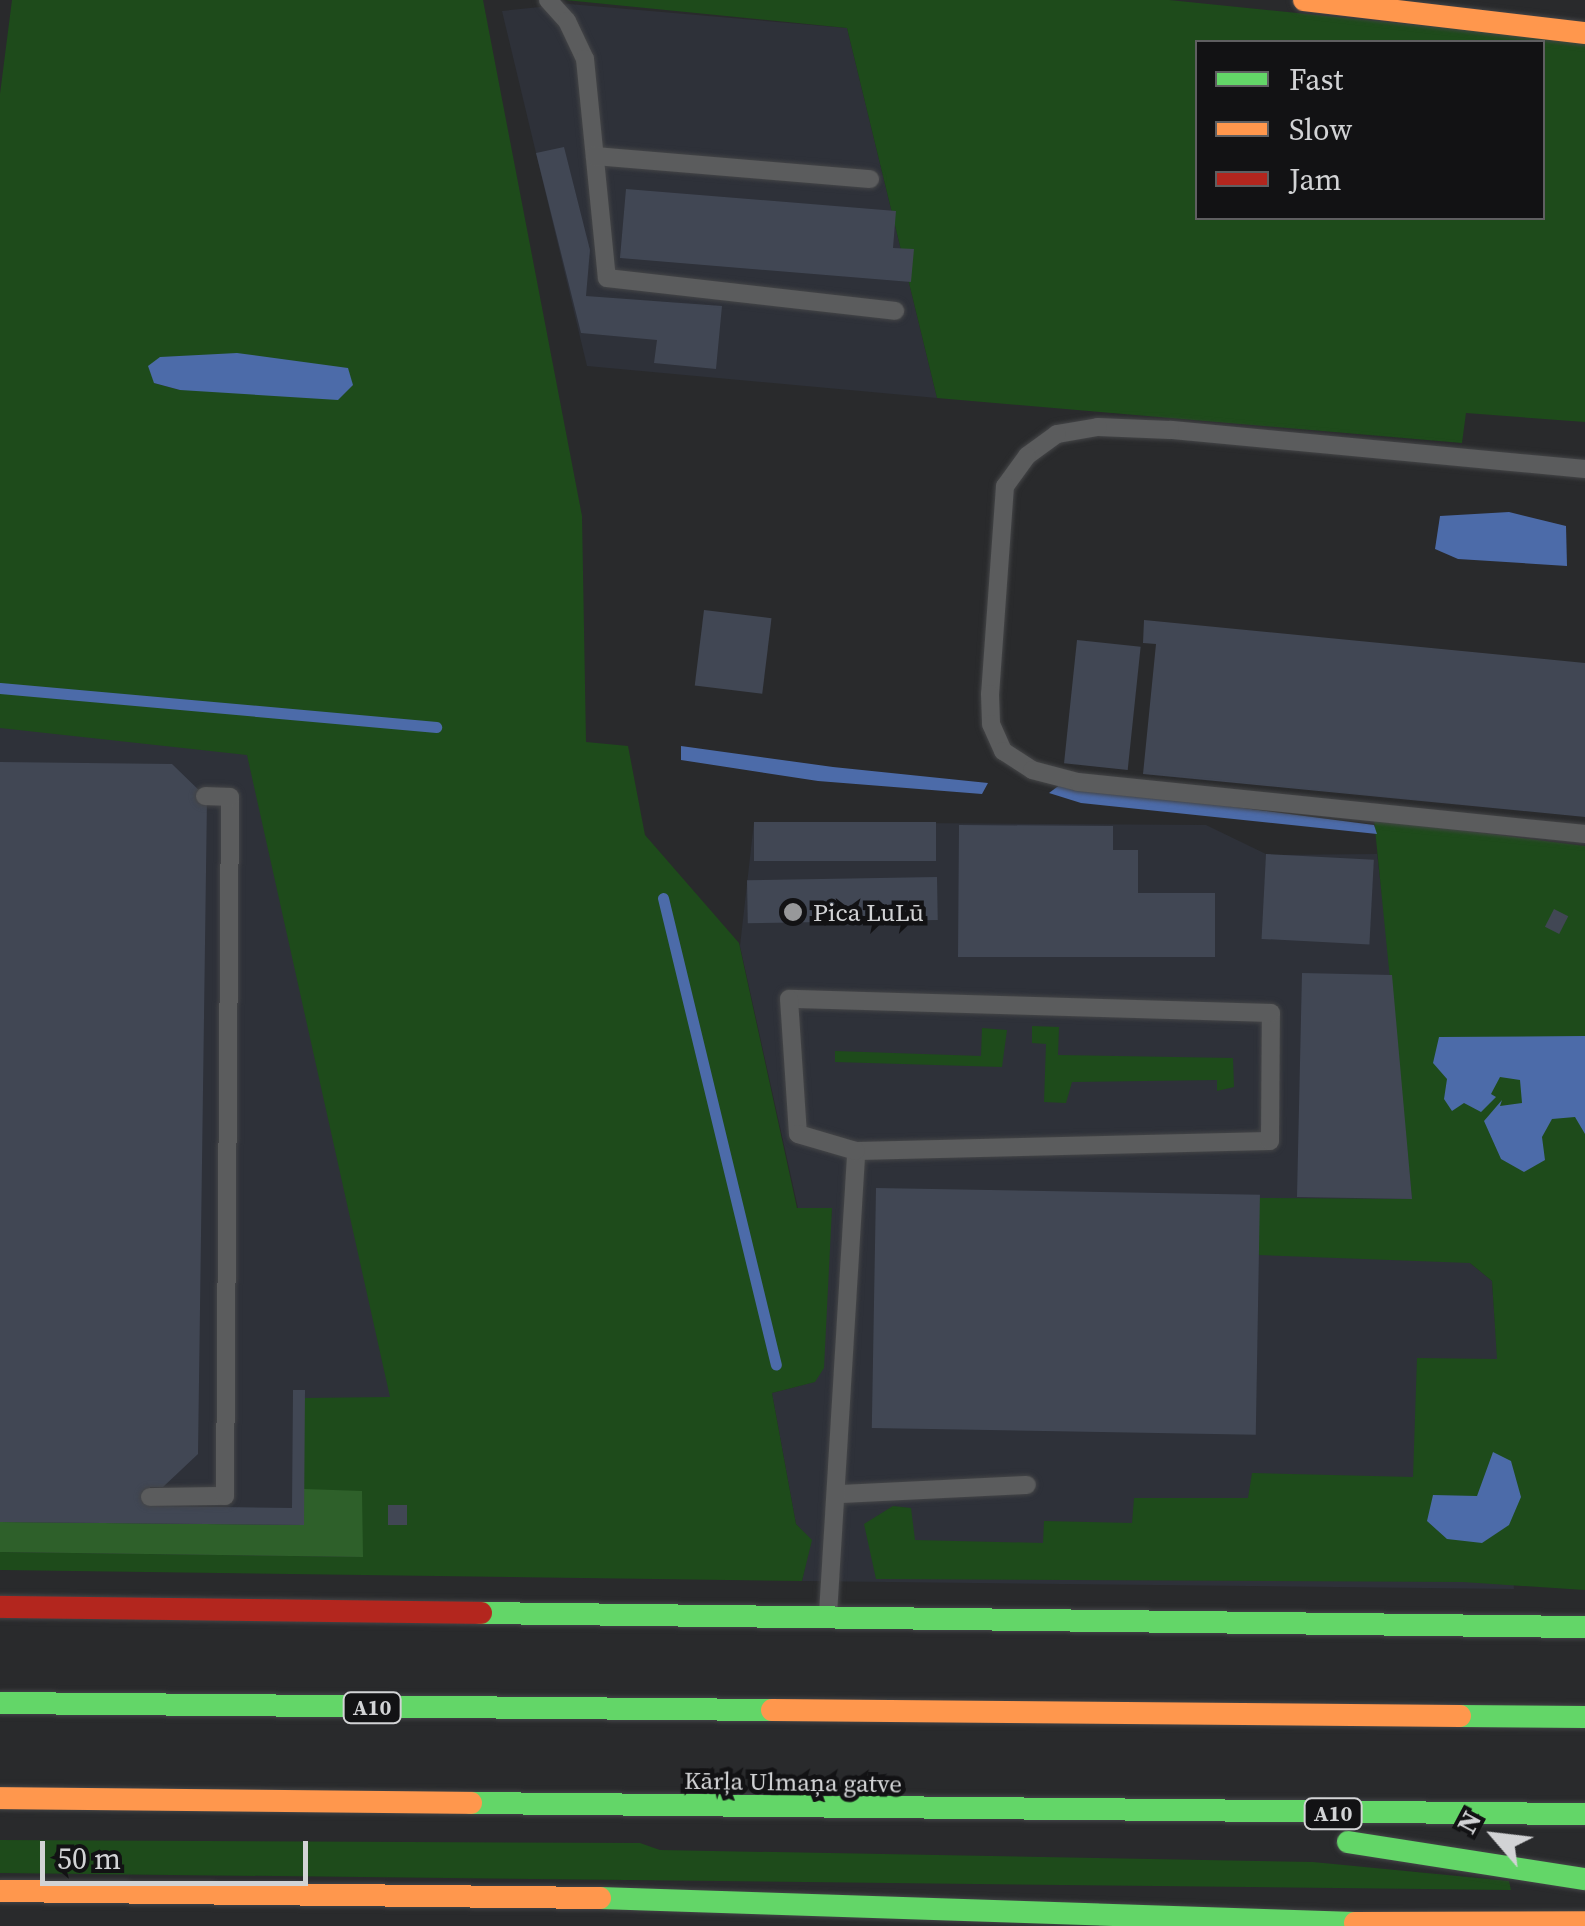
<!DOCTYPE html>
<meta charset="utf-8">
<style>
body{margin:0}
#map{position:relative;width:1585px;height:1926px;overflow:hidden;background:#292a2c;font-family:"Source Serif 4",serif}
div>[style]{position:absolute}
.built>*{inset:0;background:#2e3139}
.green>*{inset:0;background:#1e4b1b}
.forest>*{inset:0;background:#2e602a}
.water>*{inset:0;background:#4c6ba9}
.stream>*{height:11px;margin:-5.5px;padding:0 5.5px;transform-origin:5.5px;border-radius:5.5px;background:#4c6ba9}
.building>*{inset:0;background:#414754;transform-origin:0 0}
.roads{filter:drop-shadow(0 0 2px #444547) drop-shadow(0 0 2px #444547)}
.lane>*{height:18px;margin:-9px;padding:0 9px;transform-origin:9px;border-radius:9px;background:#5b5c5d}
.fast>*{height:22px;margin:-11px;padding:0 11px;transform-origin:11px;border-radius:11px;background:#63d668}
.slow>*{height:22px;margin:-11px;padding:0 11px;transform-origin:11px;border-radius:11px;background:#ff974d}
.jam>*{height:22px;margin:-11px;padding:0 11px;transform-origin:11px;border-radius:11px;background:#b3261e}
.dots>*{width:28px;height:28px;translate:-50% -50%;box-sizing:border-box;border:5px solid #121214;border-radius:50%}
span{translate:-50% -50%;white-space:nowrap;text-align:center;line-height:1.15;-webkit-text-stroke:9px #121214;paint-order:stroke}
.shield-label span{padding:2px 8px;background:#121214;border:2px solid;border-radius:8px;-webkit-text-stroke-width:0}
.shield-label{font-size:22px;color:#d2d3d5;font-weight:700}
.poi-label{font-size:25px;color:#d2d3d5}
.left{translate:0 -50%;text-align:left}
.street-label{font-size:25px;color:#d2d3d5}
.legend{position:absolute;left:1195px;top:40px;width:350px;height:180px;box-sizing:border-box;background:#121214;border:2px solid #5f5f61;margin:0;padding:12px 18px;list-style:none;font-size:30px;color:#d2d3d5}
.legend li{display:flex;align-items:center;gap:20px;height:50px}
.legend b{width:50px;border:2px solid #5f5f61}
.north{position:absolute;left:1445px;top:1786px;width:100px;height:100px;-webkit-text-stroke:8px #121214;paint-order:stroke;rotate:298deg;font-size:28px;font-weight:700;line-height:40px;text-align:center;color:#d2d3d5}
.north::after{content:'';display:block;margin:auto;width:35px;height:45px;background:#d2d3d5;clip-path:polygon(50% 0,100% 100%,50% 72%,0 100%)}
.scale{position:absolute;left:40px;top:1841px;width:268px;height:45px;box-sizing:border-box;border:5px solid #d2d3d5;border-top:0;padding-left:12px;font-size:30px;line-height:35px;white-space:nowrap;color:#d2d3d5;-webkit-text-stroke:8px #121214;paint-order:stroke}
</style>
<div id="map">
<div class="built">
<div style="clip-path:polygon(569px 4px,847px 28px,937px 398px,587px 366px,502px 11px)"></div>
<div style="clip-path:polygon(0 717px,264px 745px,430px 1573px,0 1569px)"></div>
<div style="clip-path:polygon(754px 822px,1206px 825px,1268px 855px,1377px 854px,1392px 975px,1470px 1263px,1492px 1281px,1514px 1589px,802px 1581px,811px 1540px,796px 1524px,772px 1393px,814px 1382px,832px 1209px,798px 1208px,740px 946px)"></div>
</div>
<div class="green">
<div style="clip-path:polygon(evenodd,12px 0,483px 0,582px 516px,586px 742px,628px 746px,645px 835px,739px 943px,797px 1208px,832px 1208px,824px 1368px,815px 1382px,772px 1393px,796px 1524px,812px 1540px,802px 1581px,0 1570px,0 1552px,362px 1557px,304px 1489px,304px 1398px,390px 1397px,247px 755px,0 728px,0 94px,12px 0,318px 367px,347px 368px,180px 390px,154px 383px,318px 367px)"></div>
<div style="clip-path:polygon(evenodd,565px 0,1169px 0,1585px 42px,1585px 422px,1466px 413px,1462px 443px,937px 398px,847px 28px,565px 0,1198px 42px,1542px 42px,1542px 218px,1198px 218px,1198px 42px)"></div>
<div style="clip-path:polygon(1374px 819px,1585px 846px,1585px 1590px,1463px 1582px,876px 1579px,864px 1524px,893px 1506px,911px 1508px,915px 1540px,1043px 1543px,1044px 1521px,1132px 1523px,1134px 1498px,1248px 1498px,1252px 1473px,1413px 1477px,1417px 1358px,1497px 1359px,1492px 1281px,1470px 1263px,1258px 1255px,1259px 1198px,1412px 1199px)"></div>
<div style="clip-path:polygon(1032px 1026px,1059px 1027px,1058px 1055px,1233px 1058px,1234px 1087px,1217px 1091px,1217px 1080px,1072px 1082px,1066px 1103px,1044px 1102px,1046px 1044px,1032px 1043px)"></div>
<div style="clip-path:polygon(982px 1028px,1007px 1030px,1002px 1067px,835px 1062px,835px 1051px,981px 1056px)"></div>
<div style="clip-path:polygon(0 1840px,640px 1843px,660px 1850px,1313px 1862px,1509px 1881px,1511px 1890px,0 1873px)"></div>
</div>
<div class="forest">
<div style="clip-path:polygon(304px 1489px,362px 1491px,363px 1557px,0 1552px,0 1522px,303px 1525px)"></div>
</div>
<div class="water">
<div style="clip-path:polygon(237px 353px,348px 368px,353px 385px,338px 400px,180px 390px,154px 383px,148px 366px,160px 357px)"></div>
<div style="clip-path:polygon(1509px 512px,1566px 526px,1567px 566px,1458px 559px,1435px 549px,1440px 516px)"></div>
<div style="clip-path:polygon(681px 746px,833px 767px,988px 783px,982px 794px,818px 781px,681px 760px)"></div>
<div style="clip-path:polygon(1061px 784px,1374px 825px,1377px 834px,1081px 803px,1049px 793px)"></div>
<div style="clip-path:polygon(1585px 1036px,1585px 1134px,1575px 1117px,1552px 1119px,1542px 1137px,1545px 1160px,1524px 1172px,1501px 1159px,1484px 1121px,1502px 1100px,1500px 1106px,1522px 1103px,1520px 1080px,1500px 1077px,1491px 1094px,1496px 1097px,1481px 1112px,1464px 1103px,1452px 1111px,1444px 1099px,1447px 1079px,1433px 1063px,1439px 1037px)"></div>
<div style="clip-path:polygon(1493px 1452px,1511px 1461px,1521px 1497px,1509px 1525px,1482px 1543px,1447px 1539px,1427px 1521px,1433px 1495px,1477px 1496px)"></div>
</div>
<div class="stream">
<div style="left:0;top:688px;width:438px;rotate:5.1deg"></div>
<div style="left:663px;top:898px;width:480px;rotate:76.4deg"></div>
</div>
<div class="building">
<div style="clip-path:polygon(564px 147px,590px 250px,586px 296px,722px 306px,716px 369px,654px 363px,657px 340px,581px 333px,536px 153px)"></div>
<div style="clip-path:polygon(626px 189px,896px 211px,893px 248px,914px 249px,911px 282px,620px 258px)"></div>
<div style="left:704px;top:610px;width:68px;height:76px;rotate:7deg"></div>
<div style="clip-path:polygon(1144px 620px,1585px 663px,1585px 817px,1143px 774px,1156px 644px,1143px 643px)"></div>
<div style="left:1077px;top:640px;width:64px;height:124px;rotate:6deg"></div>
<div style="clip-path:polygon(0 762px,172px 764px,207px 798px,198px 1454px,163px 1487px,150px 1487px,150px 1506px,292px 1508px,293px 1390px,305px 1390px,304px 1525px,0 1522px)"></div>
<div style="left:754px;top:822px;width:182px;height:39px"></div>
<div style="clip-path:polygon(959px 825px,1113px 826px,1113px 850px,1138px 850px,1138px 893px,1215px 893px,1215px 957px,958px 957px)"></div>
<div style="left:1266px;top:854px;width:108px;height:85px;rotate:3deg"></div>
<div style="left:937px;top:877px;width:43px;height:190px;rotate:89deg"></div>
<div style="left:1554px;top:909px;width:16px;height:20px;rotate:27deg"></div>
<div style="clip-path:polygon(1302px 973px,1392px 975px,1412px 1199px,1297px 1197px)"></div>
<div style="left:876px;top:1188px;width:384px;height:240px;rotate:1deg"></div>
<div style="left:388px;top:1505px;width:19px;height:20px"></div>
</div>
<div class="roads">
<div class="lane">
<div style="left:548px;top:0;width:28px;rotate:48deg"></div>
<div style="left:567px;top:21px;width:42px;rotate:64.7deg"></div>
<div style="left:585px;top:59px;width:220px;rotate:84.3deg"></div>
<div style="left:607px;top:278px;width:290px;rotate:6.5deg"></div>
<div style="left:595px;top:156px;width:276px;rotate:4.8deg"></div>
<div style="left:1585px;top:469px;width:417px;rotate:-174.6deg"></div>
<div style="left:1170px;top:430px;width:72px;rotate:-177.6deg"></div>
<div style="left:1098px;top:427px;width:42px;rotate:170.3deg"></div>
<div style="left:1057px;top:434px;width:37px;rotate:144deg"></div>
<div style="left:1027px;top:456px;width:37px;rotate:126deg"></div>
<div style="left:1005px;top:486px;width:209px;rotate:94.1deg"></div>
<div style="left:990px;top:694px;width:30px;rotate:88deg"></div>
<div style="left:991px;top:724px;width:30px;rotate:66deg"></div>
<div style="left:1003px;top:751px;width:35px;rotate:33deg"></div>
<div style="left:1032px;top:770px;width:48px;rotate:14.6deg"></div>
<div style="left:1078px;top:782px;width:510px;rotate:5.86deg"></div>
<div style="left:840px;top:1494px;width:187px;rotate:-2.8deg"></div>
<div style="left:150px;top:1497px;width:75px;rotate:-0.8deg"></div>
<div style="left:225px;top:1496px;width:699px;rotate:-89.59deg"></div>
<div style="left:230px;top:797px;width:25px;rotate:-178deg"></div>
<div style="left:828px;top:1614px;width:464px;rotate:-86.5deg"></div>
<div style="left:856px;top:1151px;width:414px;rotate:-1.4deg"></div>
<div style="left:1270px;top:1141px;width:128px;rotate:-89.6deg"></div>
<div style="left:1271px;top:1013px;width:482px;rotate:-178.3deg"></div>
<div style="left:789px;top:999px;width:135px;rotate:86.2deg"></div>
<div style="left:798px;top:1134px;width:60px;rotate:16.3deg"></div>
</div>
<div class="fast">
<div style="left:481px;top:1613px;width:1104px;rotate:0.73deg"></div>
<div style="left:0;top:1703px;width:772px;rotate:0.52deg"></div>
<div style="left:1460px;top:1716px;width:125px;rotate:0.5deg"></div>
<div style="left:471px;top:1803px;width:1114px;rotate:0.57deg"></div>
<div style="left:1348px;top:1842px;width:240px;rotate:8.9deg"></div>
<div style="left:600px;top:1898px;width:755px;rotate:1.9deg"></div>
</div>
<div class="slow">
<div style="left:1304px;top:0;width:283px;rotate:6.7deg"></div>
<div style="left:772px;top:1710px;width:688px;rotate:0.5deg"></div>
<div style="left:0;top:1798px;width:471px;rotate:0.6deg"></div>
<div style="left:0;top:1891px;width:600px;rotate:0.67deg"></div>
<div style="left:1355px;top:1923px;width:230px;rotate:-0.2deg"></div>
</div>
<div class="jam">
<div style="left:0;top:1607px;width:481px;rotate:0.7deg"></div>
</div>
</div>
<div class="dots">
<div style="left:793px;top:912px;background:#97989a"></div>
</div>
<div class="shield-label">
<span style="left:372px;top:1708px">A10</span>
<span style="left:1333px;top:1814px">A10</span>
</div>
<div class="poi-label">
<span class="left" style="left:813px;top:912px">Pica LuLū</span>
</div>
<div class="street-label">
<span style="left:793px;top:1782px;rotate:1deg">Kārļa Ulmaņa gatve</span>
</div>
<ul class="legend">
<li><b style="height:12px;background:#63d668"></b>Fast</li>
<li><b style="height:12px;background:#ff974d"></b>Slow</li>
<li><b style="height:12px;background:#b3261e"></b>Jam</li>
</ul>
<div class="north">N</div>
<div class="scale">50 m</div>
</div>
